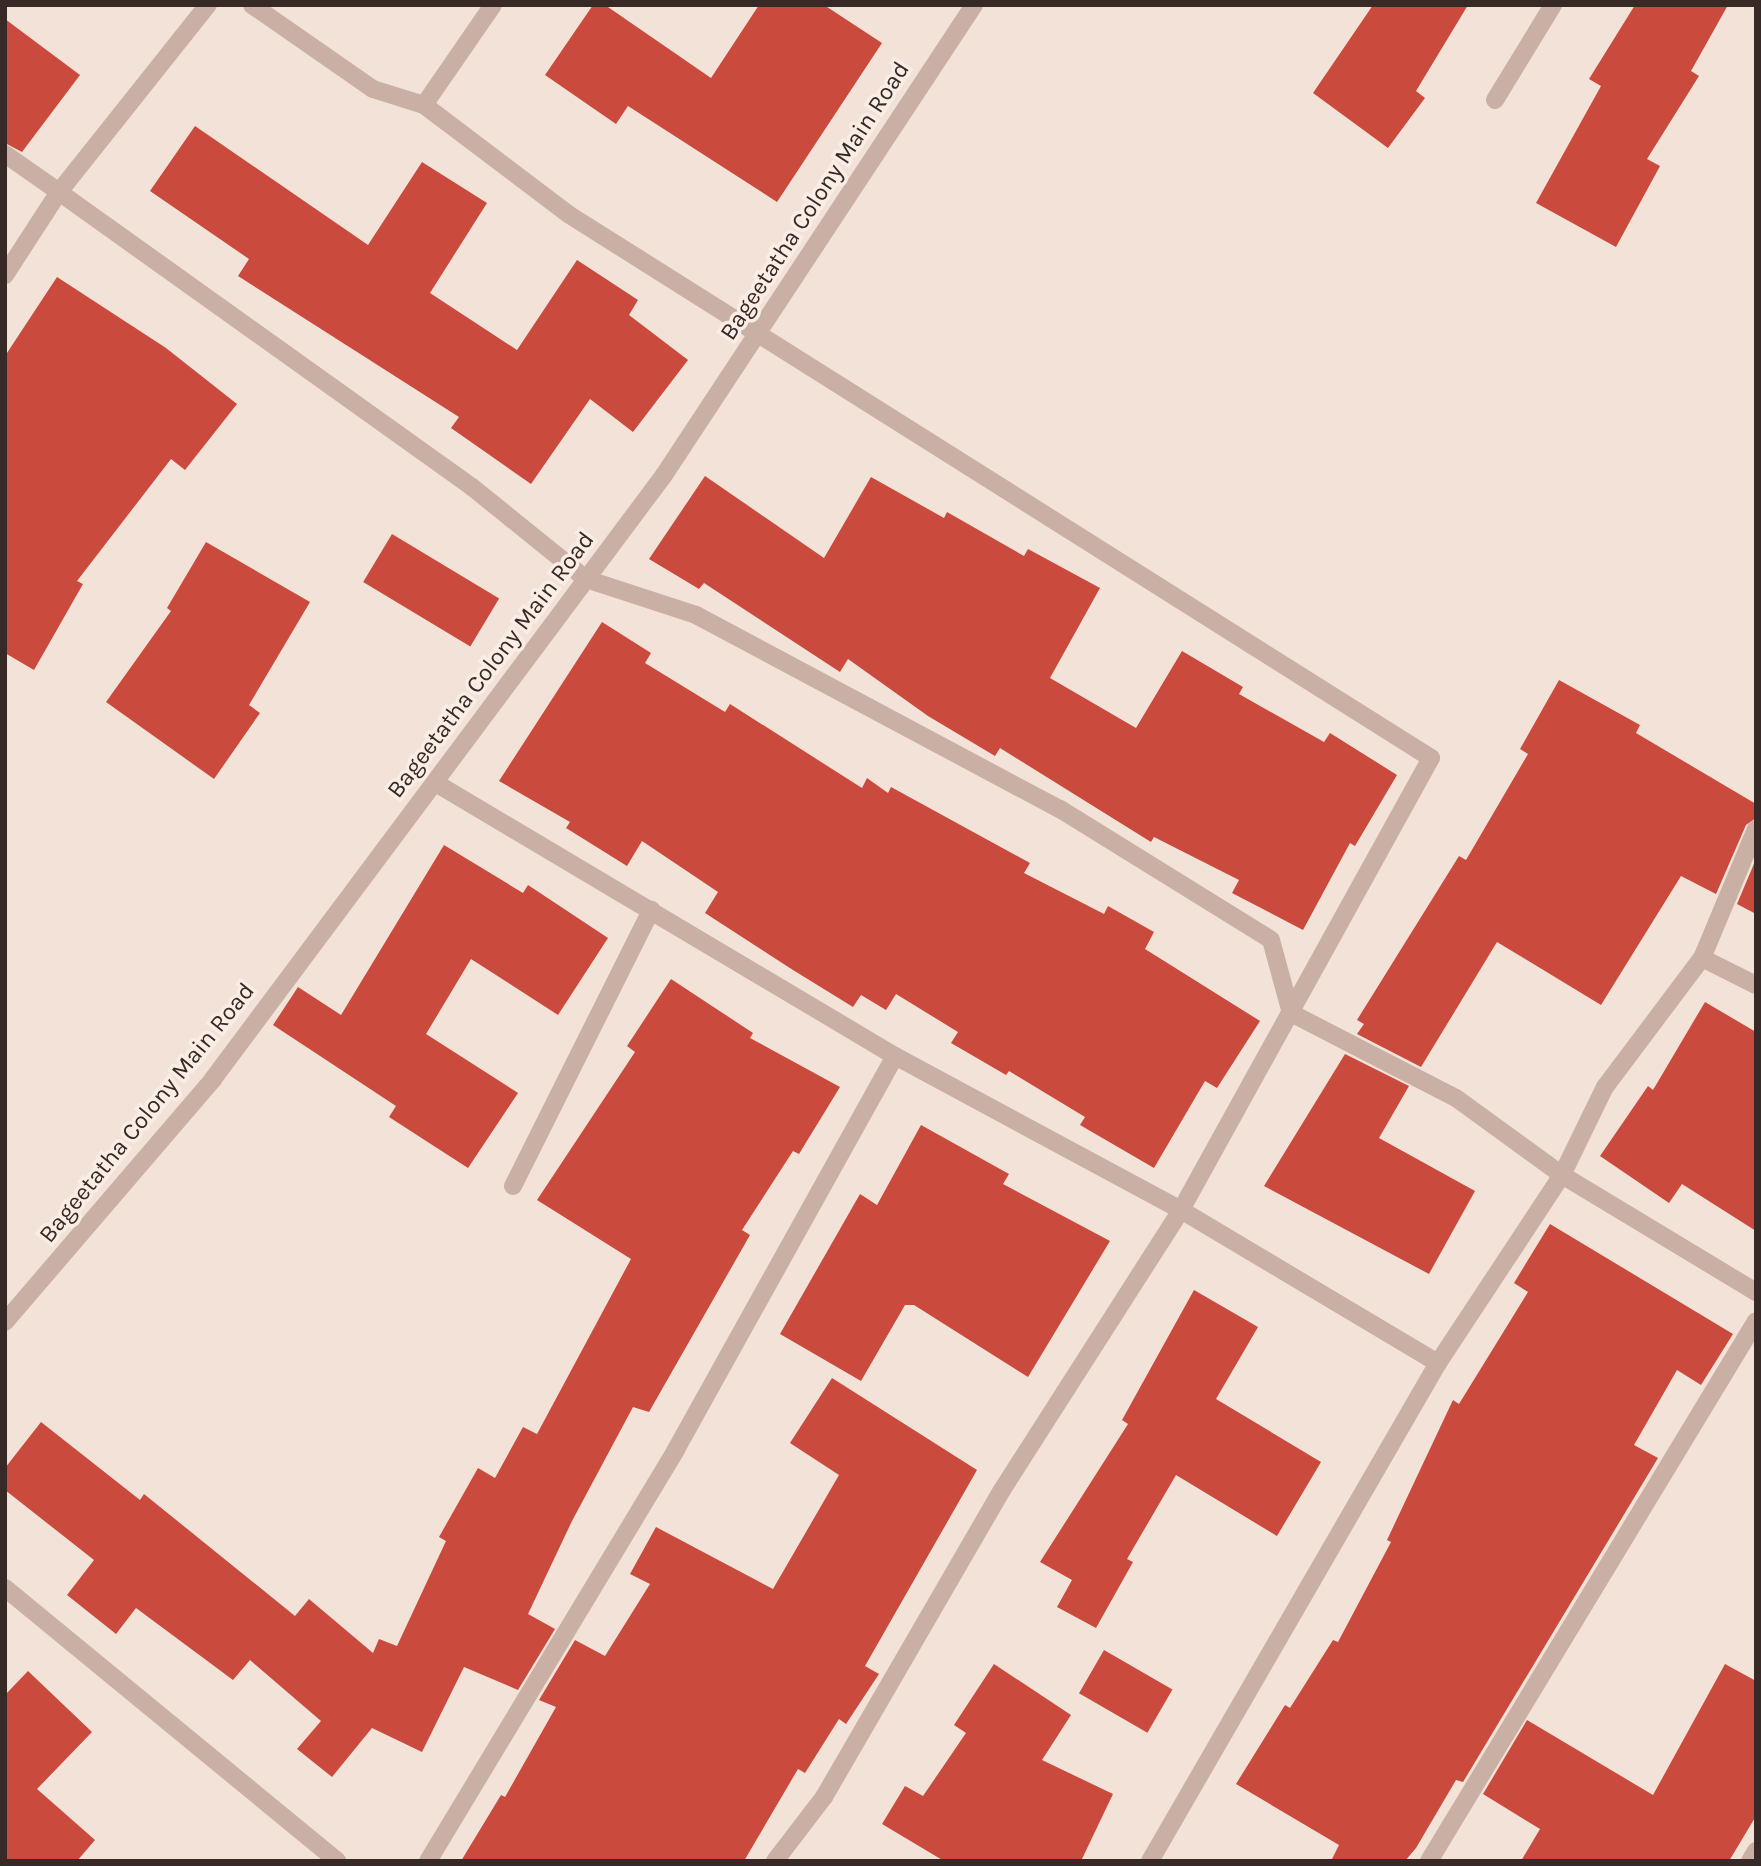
<!DOCTYPE html>
<style>
body{margin:0}
#map{position:relative;width:1761px;height:1866px;overflow:hidden;background:#f2e2d8;font-family:Karla,sans-serif}
div>[style]{position:absolute}
.building>*{inset:0;background:#ca4a3e;transform-origin:0 0}
.minor>*{height:18px;margin:-9px;padding:0 9px;transform-origin:9px;border-radius:9px;background:#cab0a4}
.tertiary>*{height:18px;margin:-9px;padding:0 9px;transform-origin:9px;border-radius:9px;background:#cab0a4}
span{translate:-50% -50%;white-space:nowrap;text-align:center;line-height:1.15;-webkit-text-stroke:7px #faede5;paint-order:stroke}
.street-label{font-size:24px;color:#362926}
.frame{position:absolute;inset:0;border:7px solid #362926;pointer-events:none}
</style>
<div id="map">
<div class="building">
<div style="clip-path:polygon(593px 5px,605px 5px,711px 78px,759px 5px,824px 5px,882px 43px,777px 202px,628px 106px,616px 124px,545px 75px)"></div>
<div style="clip-path:polygon(1373px 5px,1468px 5px,1416px 91px,1425px 98px,1388px 148px,1313px 93px)"></div>
<div style="clip-path:polygon(1635px 5px,1728px 5px,1691px 71px,1699px 76px,1647px 159px,1660px 166px,1616px 247px,1536px 203px,1601px 86px,1589px 79px)"></div>
<div style="clip-path:polygon(5px 19px,80px 75px,22px 152px,5px 143px)"></div>
<div style="clip-path:polygon(195px 126px,368px 245px,422px 162px,487px 203px,430px 293px,517px 350px,577px 260px,638px 300px,629px 315px,688px 360px,633px 432px,590px 399px,531px 484px,451px 428px,459px 417px,238px 276px,249px 259px,150px 191px)"></div>
<div style="clip-path:polygon(57px 277px,166px 348px,237px 404px,185px 470px,171px 459px,77px 581px,83px 584px,34px 670px,5px 653px,5px 356px)"></div>
<div style="clip-path:polygon(705px 476px,824px 558px,871px 477px,944px 518px,947px 512px,1024px 556px,1028px 549px,1100px 588px,1050px 678px,1136px 728px,1182px 651px,1243px 687px,1239px 694px,1324px 742px,1330px 733px,1397px 775px,1355px 846px,1350px 843px,1303px 930px,1232px 893px,1239px 880px,1154px 837px,1151px 842px,1000px 748px,995px 756px,928px 716px,848px 659px,840px 672px,704px 583px,699px 589px,649px 559px)"></div>
<div style="left:392px;top:534px;width:125px;height:56px;rotate:31deg"></div>
<div style="clip-path:polygon(206px 542px,310px 602px,249px 705px,260px 713px,214px 779px,106px 702px,171px 611px,167px 608px)"></div>
<div style="clip-path:polygon(602px 622px,651px 653px,645px 663px,725px 712px,730px 704px,862px 788px,867px 778px,888px 793px,891px 787px,1030px 863px,1024px 873px,1104px 914px,1108px 906px,1154px 932px,1145px 949px,1260px 1021px,1217px 1088px,1205px 1081px,1154px 1168px,1080px 1125px,1085px 1117px,1009px 1071px,1006px 1075px,951px 1043px,958px 1032px,896px 994px,886px 1010px,861px 995px,853px 1007px,793px 970px,705px 913px,718px 892px,642px 841px,627px 866px,566px 828px,570px 822px,499px 781px)"></div>
<div style="clip-path:polygon(1559px 680px,1640px 725px,1636px 733px,1756px 804px,1756px 818px,1746px 825px,1716px 894px,1681px 876px,1601px 1005px,1497px 942px,1421px 1067px,1357px 1034px,1364px 1024px,1357px 1020px,1459px 856px,1466px 860px,1528px 754px,1520px 749px)"></div>
<div style="clip-path:polygon(444px 845px,523px 893px,528px 885px,608px 938px,558px 1015px,471px 959px,426px 1034px,518px 1093px,468px 1168px,389px 1117px,396px 1106px,273px 1025px,298px 987px,341px 1015px)"></div>
<div style="clip-path:polygon(1756px 859px,1756px 914px,1737px 904px)"></div>
<div style="clip-path:polygon(671px 979px,753px 1033px,750px 1038px,840px 1087px,799px 1154px,793px 1151px,742px 1230px,750px 1235px,649px 1412px,633px 1407px,572px 1521px,528px 1614px,555px 1629px,518px 1690px,464px 1667px,422px 1752px,372px 1728px,332px 1777px,297px 1749px,321px 1721px,250px 1660px,233px 1680px,136px 1608px,116px 1634px,67px 1595px,94px 1560px,5px 1490px,5px 1468px,41px 1422px,140px 1500px,144px 1494px,295px 1616px,309px 1599px,373px 1653px,379px 1639px,397px 1646px,446px 1541px,439px 1537px,478px 1468px,495px 1478px,523px 1427px,537px 1434px,631px 1259px,537px 1200px,635px 1052px,627px 1046px)"></div>
<div style="clip-path:polygon(1705px 1002px,1756px 1032px,1756px 1231px,1682px 1184px,1669px 1203px,1600px 1156px,1648px 1086px,1653px 1090px)"></div>
<div style="clip-path:polygon(1345px 1054px,1409px 1086px,1379px 1138px,1475px 1191px,1429px 1274px,1264px 1186px)"></div>
<div style="clip-path:polygon(921px 1125px,1009px 1174px,1003px 1184px,1110px 1241px,1028px 1377px,914px 1305px,905px 1305px,861px 1381px,780px 1334px,860px 1194px,877px 1205px)"></div>
<div style="clip-path:polygon(1550px 1224px,1733px 1334px,1701px 1385px,1677px 1370px,1634px 1445px,1658px 1458px,1463px 1782px,1456px 1780px,1416px 1848px,1405px 1861px,1331px 1861px,1339px 1845px,1236px 1784px,1285px 1705px,1290px 1708px,1333px 1640px,1338px 1642px,1391px 1542px,1387px 1540px,1453px 1400px,1459px 1404px,1528px 1292px,1514px 1283px)"></div>
<div style="clip-path:polygon(1194px 1290px,1258px 1327px,1216px 1399px,1321px 1462px,1277px 1536px,1176px 1475px,1127px 1559px,1133px 1562px,1096px 1628px,1057px 1607px,1072px 1580px,1040px 1562px,1128px 1424px,1122px 1420px)"></div>
<div style="clip-path:polygon(832px 1378px,977px 1470px,865px 1666px,879px 1674px,846px 1724px,839px 1719px,805px 1773px,798px 1769px,744px 1861px,461px 1861px,501px 1795px,505px 1797px,556px 1707px,539px 1700px,575px 1640px,605px 1656px,650px 1584px,630px 1574px,656px 1527px,773px 1589px,839px 1475px,790px 1443px)"></div>
<div style="left:1104px;top:1650px;width:79px;height:50px;rotate:30deg"></div>
<div style="clip-path:polygon(994px 1664px,1071px 1715px,1042px 1760px,1113px 1794px,1081px 1861px,944px 1861px,882px 1824px,905px 1786px,923px 1796px,966px 1733px,954px 1725px)"></div>
<div style="clip-path:polygon(1725px 1664px,1756px 1681px,1756px 1816px,1729px 1861px,1521px 1861px,1540px 1829px,1483px 1794px,1527px 1720px,1653px 1795px)"></div>
<div style="clip-path:polygon(28px 1671px,92px 1732px,37px 1789px,95px 1840px,77px 1861px,5px 1861px,5px 1695px)"></div>
</div>
<div class="minor">
<div style="left:252px;top:5px;width:147px;rotate:34.8deg"></div>
<div style="left:373px;top:89px;width:53px;rotate:17.4deg"></div>
<div style="left:424px;top:105px;width:181px;rotate:37.1deg"></div>
<div style="left:568px;top:214px;width:1020px;rotate:32.23deg"></div>
<div style="left:1431px;top:758px;width:517px;rotate:118.95deg"></div>
<div style="left:1181px;top:1210px;width:325px;rotate:-151.7deg"></div>
<div style="left:895px;top:1056px;width:451px;rotate:119.1deg"></div>
<div style="left:676px;top:1450px;width:480px;rotate:121.1deg"></div>
<div style="left:1495px;top:100px;width:111px;rotate:-58.6deg"></div>
<div style="left:424px;top:105px;width:121px;rotate:-55.4deg"></div>
<div style="left:5px;top:154px;width:66px;rotate:35.1deg"></div>
<div style="left:59px;top:192px;width:239px;rotate:-51.5deg"></div>
<div style="left:5px;top:275px;width:99px;rotate:-57deg"></div>
<div style="left:59px;top:192px;width:508px;rotate:35.54deg"></div>
<div style="left:472px;top:487px;width:146px;rotate:38.9deg"></div>
<div style="left:586px;top:579px;width:116px;rotate:18.1deg"></div>
<div style="left:696px;top:615px;width:412px;rotate:28.1deg"></div>
<div style="left:1060px;top:809px;width:248px;rotate:31.8deg"></div>
<div style="left:1271px;top:940px;width:76px;rotate:74.7deg"></div>
<div style="left:1291px;top:1013px;width:186px;rotate:27.3deg"></div>
<div style="left:1456px;top:1098px;width:131px;rotate:36deg"></div>
<div style="left:1562px;top:1175px;width:98px;rotate:-64deg"></div>
<div style="left:1605px;top:1087px;width:161px;rotate:-53.1deg"></div>
<div style="left:434px;top:782px;width:536px;rotate:30.73deg"></div>
<div style="left:1756px;top:829px;width:140px;rotate:112.7deg"></div>
<div style="left:1702px;top:958px;width:60px;rotate:26.6deg"></div>
<div style="left:513px;top:1186px;width:309px;rotate:-63.4deg"></div>
<div style="left:5px;top:1588px;width:430px;rotate:39.4deg"></div>
<div style="left:775px;top:1861px;width:81px;rotate:-52.6deg"></div>
<div style="left:824px;top:1797px;width:355px;rotate:-59.9deg"></div>
<div style="left:1002px;top:1490px;width:332px;rotate:-57.4deg"></div>
<div style="left:1181px;top:1210px;width:299px;rotate:30.8deg"></div>
<div style="left:1150px;top:1861px;width:575px;rotate:-59.96deg"></div>
<div style="left:1438px;top:1363px;width:225px;rotate:-56.6deg"></div>
<div style="left:1562px;top:1175px;width:227px;rotate:31.1deg"></div>
<div style="left:1429px;top:1861px;width:631px;rotate:-58.8deg"></div>
<div style="left:1750px;top:1861px;width:12px;rotate:-59deg"></div>
</div>
<div class="tertiary">
<div style="left:5px;top:1322px;width:320px;rotate:-49.4deg"></div>
<div style="left:213px;top:1079px;width:754px;rotate:-53.25deg"></div>
<div style="left:664px;top:475px;width:563px;rotate:-56.59deg"></div>
</div>
<div class="street-label">
<span style="left:815px;top:201px;rotate:-57deg">Bageetatha Colony Main Road</span>
<span style="left:491px;top:665px;rotate:-53deg">Bageetatha Colony Main Road</span>
<span style="left:147px;top:1113px;rotate:-51deg">Bageetatha Colony Main Road</span>
</div>
<div class="frame"></div>
</div>
